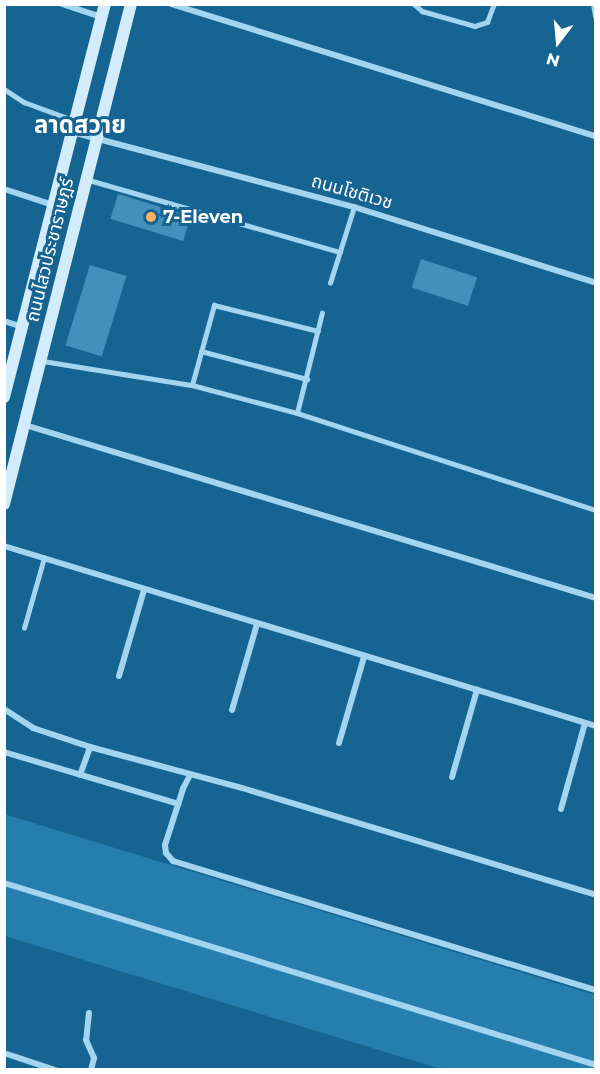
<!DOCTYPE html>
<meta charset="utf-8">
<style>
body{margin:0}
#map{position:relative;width:600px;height:1074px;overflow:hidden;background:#166491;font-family:Montserrat,"Noto Sans Thai",sans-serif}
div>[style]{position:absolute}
.green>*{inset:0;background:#267eae}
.building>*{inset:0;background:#4490bb;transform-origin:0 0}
.lane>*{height:4.5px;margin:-2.25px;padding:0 2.25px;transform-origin:2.25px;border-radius:2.25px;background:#a4d5f0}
.street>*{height:6px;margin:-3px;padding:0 3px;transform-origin:3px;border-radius:3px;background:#a4d5f0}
.secondary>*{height:12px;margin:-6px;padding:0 6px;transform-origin:6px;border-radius:6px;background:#d2ecfb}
.dots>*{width:16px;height:16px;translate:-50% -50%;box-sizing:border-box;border:3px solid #166491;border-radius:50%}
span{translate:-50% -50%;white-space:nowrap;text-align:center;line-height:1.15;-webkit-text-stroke:6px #166491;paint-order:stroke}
.street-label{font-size:18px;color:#fff}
.poi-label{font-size:18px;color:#fff;font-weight:700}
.left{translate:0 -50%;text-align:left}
.district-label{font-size:24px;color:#fff;font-weight:700}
.frame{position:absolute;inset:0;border:6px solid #fff;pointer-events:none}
.north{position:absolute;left:528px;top:12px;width:60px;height:60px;-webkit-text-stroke:4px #166491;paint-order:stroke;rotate:196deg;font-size:16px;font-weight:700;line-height:24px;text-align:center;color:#fff}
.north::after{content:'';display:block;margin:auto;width:21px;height:27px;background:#fff;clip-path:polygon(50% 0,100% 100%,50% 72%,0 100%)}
</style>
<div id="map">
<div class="green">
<div style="clip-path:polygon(4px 814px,595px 995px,595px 1069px,441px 1069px,5px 936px)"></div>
</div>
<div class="building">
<div style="left:118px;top:194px;width:76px;height:26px;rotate:17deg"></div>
<div style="left:421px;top:259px;width:59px;height:30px;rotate:18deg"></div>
<div style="left:90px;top:265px;width:38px;height:84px;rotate:17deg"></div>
</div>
<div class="lane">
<div style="left:414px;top:4px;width:11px;rotate:41deg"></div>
<div style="left:422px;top:11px;width:55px;rotate:15.8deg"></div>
<div style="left:475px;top:26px;width:13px;rotate:-18deg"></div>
<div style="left:487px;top:22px;width:19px;rotate:-69deg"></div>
<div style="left:4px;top:89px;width:24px;rotate:33deg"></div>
<div style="left:24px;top:102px;width:52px;rotate:20.2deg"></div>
<div style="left:89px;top:180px;width:261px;rotate:16deg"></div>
<div style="left:330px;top:283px;width:80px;rotate:-72.5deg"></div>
<div style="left:201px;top:351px;width:110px;rotate:14.8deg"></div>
<div style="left:43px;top:361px;width:151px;rotate:9.2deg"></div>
<div style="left:192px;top:385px;width:109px;rotate:14.9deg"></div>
<div style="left:297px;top:413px;width:314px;rotate:18deg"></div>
<div style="left:192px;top:385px;width:83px;rotate:-74.6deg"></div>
<div style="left:214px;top:305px;width:107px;rotate:14deg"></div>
<div style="left:297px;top:413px;width:103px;rotate:-76deg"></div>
<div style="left:24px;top:628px;width:73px;rotate:-74.1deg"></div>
</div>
<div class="street">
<div style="left:62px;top:4px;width:41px;rotate:18.4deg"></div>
<div style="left:171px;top:4px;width:445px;rotate:17.3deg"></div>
<div style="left:594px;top:4px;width:13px;rotate:81deg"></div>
<div style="left:72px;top:132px;width:292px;rotate:14.9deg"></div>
<div style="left:354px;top:207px;width:254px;rotate:17.4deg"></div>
<div style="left:4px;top:189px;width:52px;rotate:18.1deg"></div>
<div style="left:4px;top:321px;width:19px;rotate:18deg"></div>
<div style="left:25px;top:425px;width:597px;rotate:16.86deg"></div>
<div style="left:4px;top:546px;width:619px;rotate:16.91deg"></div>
<div style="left:119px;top:676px;width:90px;rotate:-73.8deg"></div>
<div style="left:4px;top:709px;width:35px;rotate:33deg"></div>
<div style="left:33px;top:728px;width:60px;rotate:18.4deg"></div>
<div style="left:90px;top:747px;width:157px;rotate:15.1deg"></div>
<div style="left:242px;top:788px;width:370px;rotate:16.8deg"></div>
<div style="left:232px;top:710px;width:90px;rotate:-73.8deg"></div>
<div style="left:339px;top:743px;width:90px;rotate:-73.8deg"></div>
<div style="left:4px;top:752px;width:182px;rotate:16.6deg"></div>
<div style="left:80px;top:775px;width:30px;rotate:-70deg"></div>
<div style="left:190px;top:775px;width:16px;rotate:117deg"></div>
<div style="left:183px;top:789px;width:59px;rotate:107.8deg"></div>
<div style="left:165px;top:845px;width:8px;rotate:83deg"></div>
<div style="left:166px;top:853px;width:11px;rotate:49deg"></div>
<div style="left:173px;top:861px;width:442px;rotate:17deg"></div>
<div style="left:452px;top:777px;width:91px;rotate:-74deg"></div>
<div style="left:561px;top:809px;width:89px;rotate:-74.4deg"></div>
<div style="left:4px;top:883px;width:619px;rotate:17.09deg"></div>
<div style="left:89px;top:1013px;width:27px;rotate:96deg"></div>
<div style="left:86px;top:1040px;width:20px;rotate:66deg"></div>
<div style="left:94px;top:1058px;width:12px;rotate:104deg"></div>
<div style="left:4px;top:1053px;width:54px;rotate:18.4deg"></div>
</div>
<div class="secondary">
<div style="left:4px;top:397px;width:406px;rotate:-75.6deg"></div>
<div style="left:4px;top:504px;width:516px;rotate:-75.75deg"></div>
</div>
<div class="dots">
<div style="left:151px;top:217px;background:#ffb463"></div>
</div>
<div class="street-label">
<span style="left:352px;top:192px;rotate:16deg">ถนนโชติเวช</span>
<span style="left:50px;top:250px;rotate:-76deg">ถนนไสวประชาราษฎร์</span>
</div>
<div class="poi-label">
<span class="left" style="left:163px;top:217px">7-Eleven</span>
</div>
<div class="district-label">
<span style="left:80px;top:125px">ลาดสวาย</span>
</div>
<div class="frame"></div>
<div class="north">N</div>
</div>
